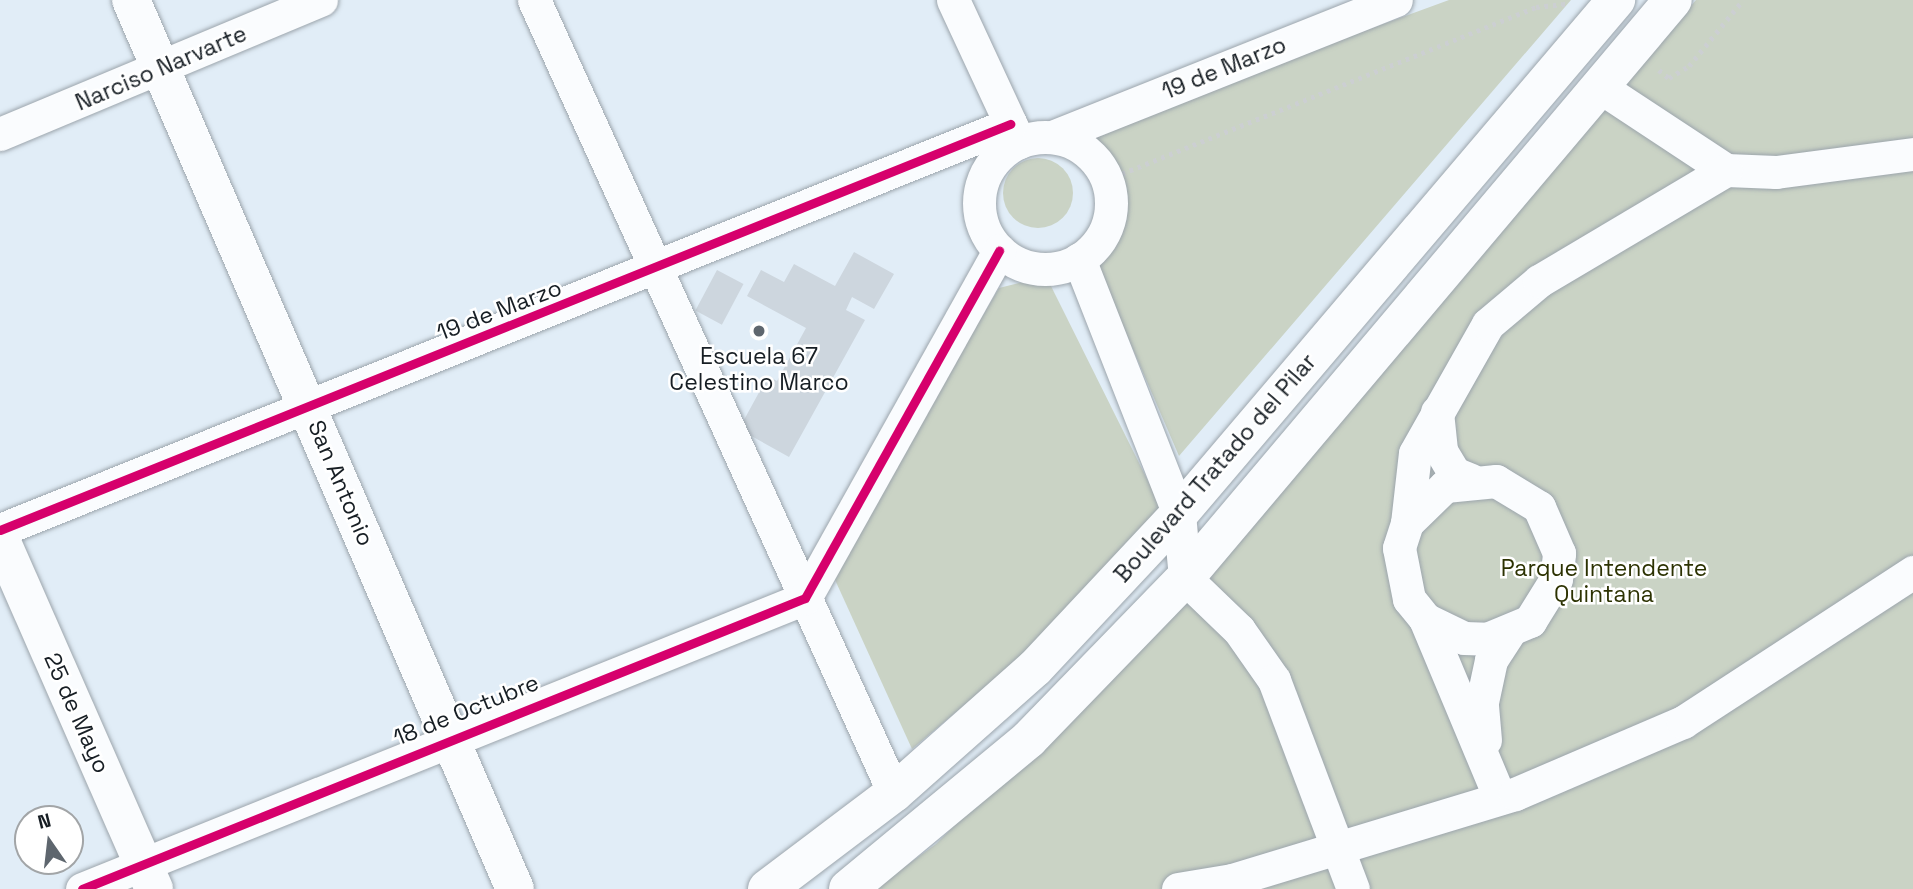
<!DOCTYPE html>
<style>
body{margin:0}
#map{position:relative;width:1913px;height:889px;overflow:hidden;background:#e1edf7;font-family:"Space Grotesk",sans-serif}
div>[style]{position:absolute}
.green>*{inset:0;background:#cad3c5}
.round{border-radius:50%}
.building>*{inset:0;background:#cdd6de;transform-origin:0 0}
.path>*{height:4.5px;margin-top:-2.25px;transform-origin:0;background:repeating-linear-gradient(90deg,#cccfd2 0 3.5px,transparent 0 8.5px)}
.roads{filter:drop-shadow(0 0 2px #9ca5ac) drop-shadow(0 0 2px #9ca5ac)}
.minor>*{height:33px;margin:-16.5px;padding:0 16.5px;transform-origin:16.5px;border-radius:16.5px;background:#fafcfe}
.minor>.ring{margin:-16.5px;padding:0;box-sizing:content-box;background:none;border:33px solid #fafcfe;border-radius:50%}
.tertiary>*{height:38px;margin:-19px;padding:0 19px;transform-origin:19px;border-radius:19px;background:#fafcfe}
.secondary>*{height:38px;margin:-19px;padding:0 19px;transform-origin:19px;border-radius:19px;background:#fafcfe}
.cycleway>*{height:9px;margin:-4.5px;padding:0 4.5px;transform-origin:4.5px;border-radius:4.5px;background:#d6006c}
.dots>*{width:19px;height:19px;translate:-50% -50%;box-sizing:border-box;border:4px solid #fff;border-radius:50%}
span{translate:-50% -50%;white-space:nowrap;text-align:center;line-height:1.15;-webkit-text-stroke:5px #fff;paint-order:stroke}
.street-label{font-size:23px;color:#171e24}
.poi-label{font-size:23px;color:#171e24}
.park-label{font-size:23px;color:#2c3202}
.north{position:absolute;left:14px;top:805px;width:70px;height:70px;box-sizing:border-box;background:#fff;border:2px solid #a2a5a7;border-radius:50%;rotate:346deg;font-size:19px;font-weight:700;line-height:28px;text-align:center;color:#171e24}
.north::after{content:'';display:block;margin:auto;width:24px;height:32px;background:#5e666e;clip-path:polygon(50% 0,100% 100%,50% 72%,0 100%)}
</style>
<div id="map">
<div class="green">
<div style="clip-path:polygon(1449px 0,1571px 0,1179px 456px,1094px 259px,1118px 233px,1125px 186px,1106px 152px,1080px 135px)"></div>
<div style="clip-path:polygon(1696px 0,1913px 0,1913px 889px,874px 889px,936px 844px,1209px 569px)"></div>
<div class="round" style="left:1003px;top:158px;width:70px;height:70px"></div>
<div style="clip-path:polygon(1046px 276px,1161px 507px,1017px 661px,912px 749px,831px 571px,999px 288px)"></div>
</div>
<div class="building">
<div style="clip-path:polygon(854px 252px,894px 274px,874px 309px,852px 297px,846px 310px,865px 320px,789px 457px,739px 429px,768px 376px,777px 381px,806px 328px,747px 296px,761px 270px,784px 282px,794px 264px,835px 286px)"></div>
<div style="left:717px;top:270px;width:30px;height:46px;rotate:28deg"></div>
</div>
<div class="path">
<div style="left:1659px;top:70px;width:13px;rotate:39deg"></div>
<div style="left:1669px;top:78px;width:23px;rotate:-31deg"></div>
<div style="left:1689px;top:66px;width:85px;rotate:-50.7deg"></div>
<div style="left:1106px;top:180px;width:463px;rotate:-21.9deg"></div>
<div style="left:1536px;top:7px;width:31px;rotate:-6deg"></div>
</div>
<div class="roads">
<div class="minor">
<div style="left:534px;top:0;width:871px;rotate:65.58deg"></div>
<div style="left:953px;top:0;width:157px;rotate:65.1deg"></div>
<div style="left:1600px;top:87px;width:151px;rotate:33.4deg"></div>
<div style="left:1726px;top:170px;width:50px;rotate:2.3deg"></div>
<div style="left:1776px;top:172px;width:138px;rotate:-7.5deg"></div>
<div style="left:0;top:134px;width:348px;rotate:-22.7deg"></div>
<div style="left:1052px;top:137px;width:370px;rotate:-21.7deg"></div>
<div class="ring" style="left:979px;top:137px;width:99px;height:99px"></div>
<div style="left:1079px;top:259px;width:274px;rotate:68.6deg"></div>
<div style="left:1179px;top:514px;width:64px;rotate:84.6deg"></div>
<div style="left:1185px;top:578px;width:75px;rotate:43.9deg"></div>
<div style="left:1239px;top:630px;width:61px;rotate:55deg"></div>
<div style="left:1274px;top:680px;width:223px;rotate:69.3deg"></div>
<div style="left:1437px;top:412px;width:39px;rotate:84deg"></div>
<div style="left:1441px;top:451px;width:26px;rotate:59deg"></div>
<div style="left:1454px;top:473px;width:18px;rotate:22deg"></div>
<div style="left:1407px;top:523px;width:70px;rotate:-83.5deg"></div>
<div style="left:1415px;top:453px;width:148px;rotate:-60.5deg"></div>
<div style="left:1488px;top:324px;width:67px;rotate:-40.1deg"></div>
<div style="left:1539px;top:281px;width:217px;rotate:-30.7deg"></div>
<div style="left:0;top:530px;width:1089px;rotate:-21.9deg"></div>
<div style="left:1425px;top:619px;width:43px;rotate:26deg"></div>
<div style="left:1464px;top:638px;width:23px;rotate:2deg"></div>
<div style="left:1487px;top:639px;width:47px;rotate:-22.7deg"></div>
<div style="left:1530px;top:621px;width:49px;rotate:-58.2deg"></div>
<div style="left:1556px;top:579px;width:26px;rotate:-83deg"></div>
<div style="left:1559px;top:553px;width:50px;rotate:-113.5deg"></div>
<div style="left:1539px;top:507px;width:50px;rotate:-148.8deg"></div>
<div style="left:1496px;top:481px;width:51px;rotate:174.4deg"></div>
<div style="left:1445px;top:486px;width:53px;rotate:135.8deg"></div>
<div style="left:1407px;top:523px;width:26px;rotate:108deg"></div>
<div style="left:1399px;top:548px;width:52px;rotate:78.9deg"></div>
<div style="left:1409px;top:599px;width:26px;rotate:51deg"></div>
<div style="left:1425px;top:619px;width:194px;rotate:67.3deg"></div>
<div style="left:1485px;top:740px;width:38px;rotate:-95deg"></div>
<div style="left:1482px;top:702px;width:43px;rotate:-77.9deg"></div>
<div style="left:1491px;top:660px;width:31px;rotate:-57deg"></div>
<div style="left:82px;top:889px;width:779px;rotate:-21.92deg"></div>
<div style="left:805px;top:598px;width:398px;rotate:-60.8deg"></div>
<div style="left:1178px;top:889px;width:55px;rotate:-9.5deg"></div>
<div style="left:1232px;top:880px;width:296px;rotate:-16.9deg"></div>
<div style="left:1515px;top:794px;width:183px;rotate:-23.2deg"></div>
<div style="left:1683px;top:722px;width:275px;rotate:-33.1deg"></div>
</div>
<div class="tertiary">
<div style="left:131px;top:0;width:968px;rotate:66.64deg"></div>
<div style="left:0;top:538px;width:383px;rotate:66.3deg"></div>
</div>
<div class="secondary">
<div style="left:767px;top:889px;width:159px;rotate:-37.1deg"></div>
<div style="left:894px;top:793px;width:188px;rotate:-41.6deg"></div>
<div style="left:1035px;top:668px;width:211px;rotate:-46.9deg"></div>
<div style="left:1179px;top:514px;width:675px;rotate:-49.63deg"></div>
<div style="left:848px;top:889px;width:235px;rotate:-39.6deg"></div>
<div style="left:1029px;top:739px;width:224px;rotate:-45.9deg"></div>
<div style="left:1185px;top:578px;width:756px;rotate:-49.83deg"></div>
</div>
</div>
<div class="cycleway">
<div style="left:0;top:530px;width:1089px;rotate:-21.9deg"></div>
<div style="left:82px;top:889px;width:779px;rotate:-21.92deg"></div>
<div style="left:805px;top:598px;width:398px;rotate:-60.8deg"></div>
</div>
<div class="dots">
<div style="left:759px;top:331px;background:#5e666e"></div>
</div>
<div class="street-label">
<span style="left:161px;top:68px;rotate:-23deg">Narciso Narvarte</span>
<span style="left:1224px;top:68px;rotate:-22deg">19 de Marzo</span>
<span style="left:499px;top:310px;rotate:-21deg">19 de Marzo</span>
<span style="left:1215px;top:468px;rotate:-49deg">Boulevard Tratado del Pilar</span>
<span style="left:341px;top:483px;rotate:67deg">San Antonio</span>
<span style="left:466px;top:710px;rotate:-22deg">18 de Octubre</span>
<span style="left:77px;top:713px;rotate:66deg">25 de Mayo</span>
</div>
<div class="poi-label">
<span style="left:759px;top:369px">Escuela 67<br>Celestino Marco</span>
</div>
<div class="park-label">
<span style="left:1604px;top:581px">Parque Intendente<br>Quintana</span>
</div>
<div class="north">N</div>
</div>
